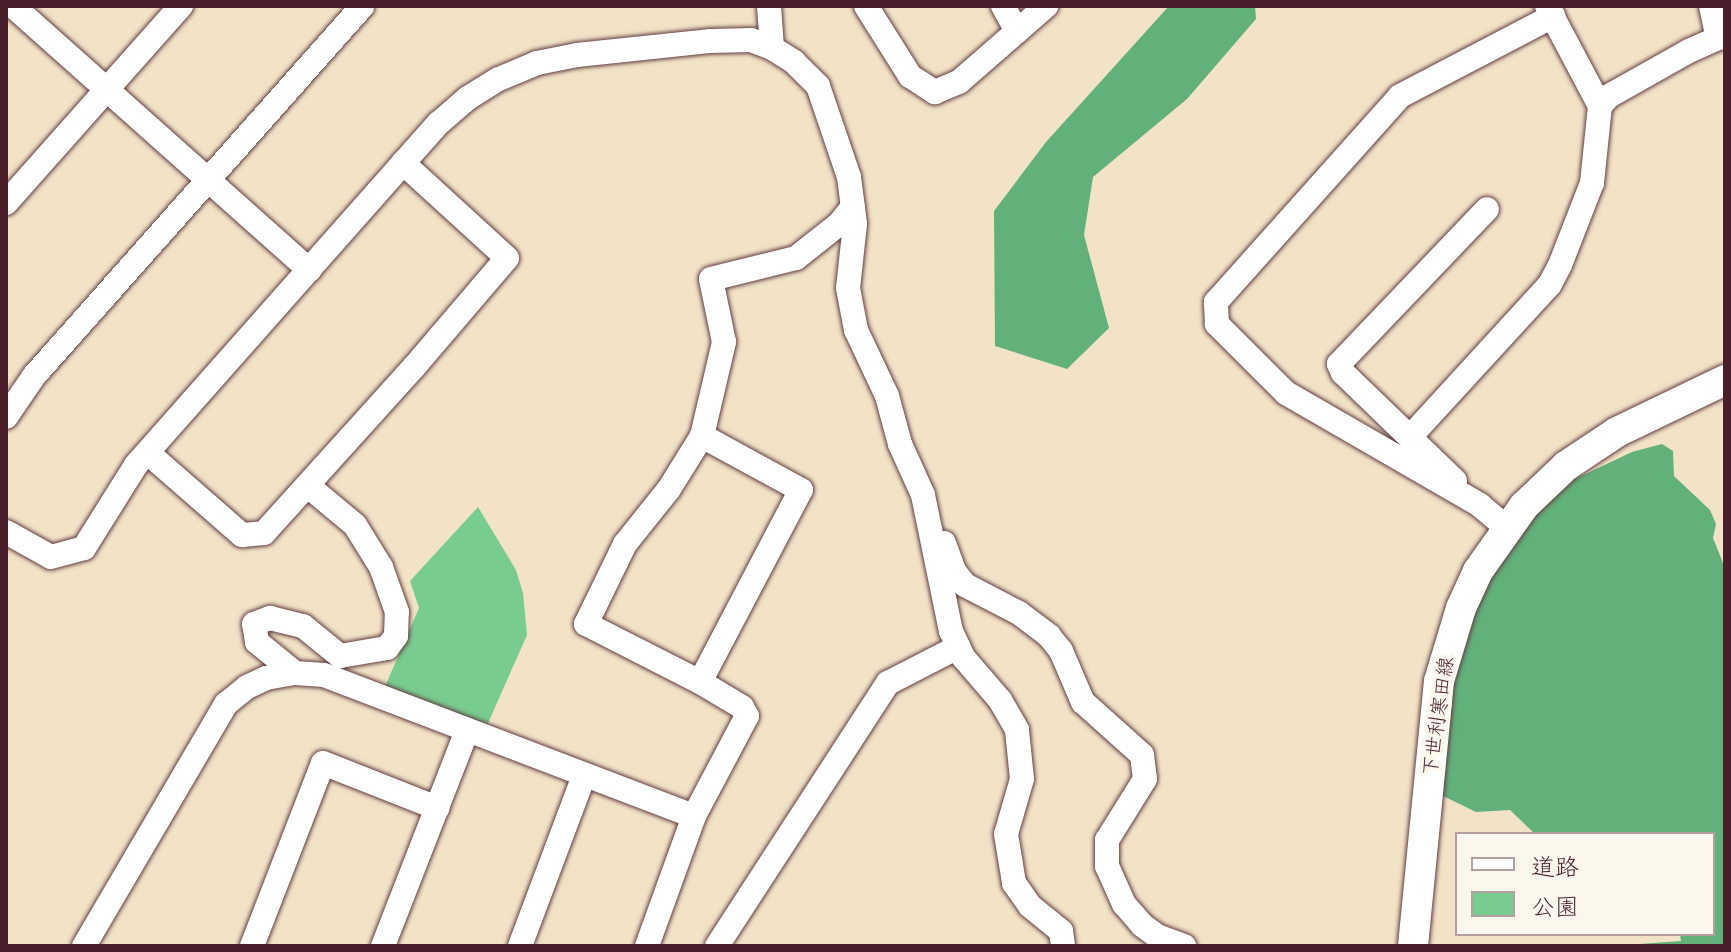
<!DOCTYPE html>
<meta charset="utf-8">
<style>
body{margin:0}
#map{position:relative;width:1731px;height:952px;overflow:hidden;background:#f2e3c6;font-family:Delius,"Klee One",sans-serif}
div>[style]{position:absolute}
.green>*{inset:0;background:#79cc8f}
.forest>*{inset:0;background:#62b07a}
.roads{filter:drop-shadow(0 0 2px #633c42) drop-shadow(0 0 2px #633c42)}
.minor>*{height:24px;margin:-12px;padding:0 12px;transform-origin:12px;border-radius:12px;background:#fff}
.major>*{height:30px;margin:-15px;padding:0 15px;transform-origin:15px;border-radius:15px;background:#fff}
span{translate:-50% -50%;white-space:nowrap;text-align:center;line-height:1.15;-webkit-text-stroke:8px #fbf7ec;paint-order:stroke}
.street-label{font-size:20px;color:#4a1f2b}
.frame{position:absolute;inset:0;border:8px solid #4a1f2b;pointer-events:none}
.legend{position:absolute;left:1455px;top:832px;width:260px;height:104px;box-sizing:border-box;background:#fbf7ec;border:2px solid #b4a19f;margin:0;padding:10px 14px;list-style:none;font-size:24px;color:#4a1f2b}
.legend li{display:flex;align-items:center;gap:16px;height:40px}
.legend b{width:40px;border:2px solid #b4a19f}
</style>
<div id="map">
<div class="green">
<div style="clip-path:polygon(478px 507px,516px 570px,523px 593px,527px 635px,478px 746px,377px 705px,419px 608px,410px 581px)"></div>
</div>
<div class="forest">
<div style="clip-path:polygon(1169px 6px,1255px 6px,1256px 19px,1187px 99px,1093px 177px,1084px 235px,1109px 328px,1067px 369px,995px 346px,994px 211px,1046px 142px)"></div>
<div style="clip-path:polygon(1662px 444px,1673px 451px,1674px 476px,1710px 510px,1716px 524px,1713px 538px,1725px 568px,1725px 946px,1612px 946px,1681px 941px,1680px 934px,1713px 934px,1713px 834px,1535px 834px,1510px 810px,1476px 812px,1441px 795px,1433px 724px,1469px 610px,1507px 539px,1575px 479px,1632px 452px)"></div>
</div>
<div class="roads">
<div class="minor">
<div style="left:13px;top:6px;width:397px;rotate:41.7deg"></div>
<div style="left:769px;top:6px;width:42px;rotate:85.9deg"></div>
<div style="left:866px;top:6px;width:83px;rotate:57.8deg"></div>
<div style="left:910px;top:76px;width:30px;rotate:33deg"></div>
<div style="left:935px;top:92px;width:26px;rotate:-23deg"></div>
<div style="left:959px;top:82px;width:116px;rotate:-41.1deg"></div>
<div style="left:1003px;top:6px;width:29px;rotate:61deg"></div>
<div style="left:1547px;top:6px;width:113px;rotate:62.1deg"></div>
<div style="left:1711px;top:6px;width:33px;rotate:78deg"></div>
<div style="left:6px;top:203px;width:264px;rotate:-48.4deg"></div>
<div style="left:6px;top:417px;width:50px;rotate:-55.7deg"></div>
<div style="left:34px;top:376px;width:494px;rotate:-48.4deg"></div>
<div style="left:1410px;top:437px;width:207px;rotate:-47.5deg"></div>
<div style="left:1550px;top:284px;width:21px;rotate:-62deg"></div>
<div style="left:1560px;top:265px;width:88px;rotate:-68.7deg"></div>
<div style="left:1592px;top:183px;width:77px;rotate:-84.1deg"></div>
<div style="left:1600px;top:106px;width:13px;rotate:-48deg"></div>
<div style="left:1609px;top:96px;width:92px;rotate:-29.4deg"></div>
<div style="left:1689px;top:51px;width:39px;rotate:-24deg"></div>
<div style="left:148px;top:453px;width:125px;rotate:41.1deg"></div>
<div style="left:242px;top:535px;width:22px;rotate:-5deg"></div>
<div style="left:264px;top:533px;width:224px;rotate:-47.9deg"></div>
<div style="left:414px;top:367px;width:143px;rotate:-49.5deg"></div>
<div style="left:507px;top:258px;width:141px;rotate:-137.6deg"></div>
<div style="left:1455px;top:481px;width:156px;rotate:-136deg"></div>
<div style="left:1343px;top:373px;width:10px;rotate:-114deg"></div>
<div style="left:1339px;top:364px;width:214px;rotate:-46.3deg"></div>
<div style="left:1507px;top:528px;width:35px;rotate:-140deg"></div>
<div style="left:1480px;top:505px;width:224px;rotate:-150deg"></div>
<div style="left:1286px;top:393px;width:98px;rotate:-135deg"></div>
<div style="left:1217px;top:324px;width:22px;rotate:-93deg"></div>
<div style="left:1216px;top:302px;width:276px;rotate:-48.2deg"></div>
<div style="left:1400px;top:96px;width:173px;rotate:-27.6deg"></div>
<div style="left:6px;top:532px;width:51px;rotate:29.1deg"></div>
<div style="left:51px;top:557px;width:34px;rotate:-15deg"></div>
<div style="left:84px;top:548px;width:98px;rotate:-57.9deg"></div>
<div style="left:136px;top:465px;width:457px;rotate:-48.5deg"></div>
<div style="left:439px;top:123px;width:38px;rotate:-41deg"></div>
<div style="left:468px;top:98px;width:36px;rotate:-32deg"></div>
<div style="left:499px;top:79px;width:41px;rotate:-22.8deg"></div>
<div style="left:537px;top:63px;width:41px;rotate:-11.3deg"></div>
<div style="left:577px;top:55px;width:135px;rotate:-6deg"></div>
<div style="left:711px;top:41px;width:40px;rotate:-1.4deg"></div>
<div style="left:751px;top:40px;width:22px;rotate:21deg"></div>
<div style="left:772px;top:48px;width:26px;rotate:32deg"></div>
<div style="left:794px;top:62px;width:34px;rotate:45deg"></div>
<div style="left:818px;top:86px;width:96px;rotate:71.2deg"></div>
<div style="left:849px;top:177px;width:47px;rotate:82.7deg"></div>
<div style="left:855px;top:224px;width:64px;rotate:96.2deg"></div>
<div style="left:848px;top:288px;width:43px;rotate:79.2deg"></div>
<div style="left:856px;top:330px;width:73px;rotate:64.8deg"></div>
<div style="left:887px;top:396px;width:50px;rotate:74.8deg"></div>
<div style="left:900px;top:444px;width:56px;rotate:65.7deg"></div>
<div style="left:923px;top:495px;width:139px;rotate:78.4deg"></div>
<div style="left:951px;top:631px;width:29px;rotate:65deg"></div>
<div style="left:963px;top:657px;width:57px;rotate:49.3deg"></div>
<div style="left:1000px;top:700px;width:34px;rotate:60deg"></div>
<div style="left:1017px;top:730px;width:49px;rotate:84.2deg"></div>
<div style="left:1022px;top:779px;width:57px;rotate:106.2deg"></div>
<div style="left:1006px;top:834px;width:50px;rotate:80.7deg"></div>
<div style="left:1014px;top:883px;width:28px;rotate:55deg"></div>
<div style="left:1030px;top:906px;width:40px;rotate:39deg"></div>
<div style="left:1061px;top:931px;width:15px;rotate:82deg"></div>
<div style="left:944px;top:543px;width:30px;rotate:70deg"></div>
<div style="left:954px;top:571px;width:18px;rotate:52deg"></div>
<div style="left:965px;top:585px;width:61px;rotate:27.4deg"></div>
<div style="left:1019px;top:613px;width:38px;rotate:37deg"></div>
<div style="left:1049px;top:636px;width:19px;rotate:51deg"></div>
<div style="left:1061px;top:651px;width:56px;rotate:66.7deg"></div>
<div style="left:1083px;top:702px;width:79px;rotate:41.9deg"></div>
<div style="left:1142px;top:755px;width:24px;rotate:83deg"></div>
<div style="left:1145px;top:779px;width:72px;rotate:121.9deg"></div>
<div style="left:1107px;top:840px;width:26px;rotate:90deg"></div>
<div style="left:1107px;top:866px;width:42px;rotate:65.9deg"></div>
<div style="left:1124px;top:904px;width:28px;rotate:49deg"></div>
<div style="left:1142px;top:925px;width:19px;rotate:36deg"></div>
<div style="left:1157px;top:936px;width:29px;rotate:20deg"></div>
<div style="left:295px;top:673px;width:49px;rotate:-140.8deg"></div>
<div style="left:257px;top:642px;width:18px;rotate:-99deg"></div>
<div style="left:254px;top:624px;width:17px;rotate:-21deg"></div>
<div style="left:270px;top:618px;width:34px;rotate:14deg"></div>
<div style="left:303px;top:626px;width:48px;rotate:39deg"></div>
<div style="left:340px;top:656px;width:48px;rotate:-9.7deg"></div>
<div style="left:387px;top:648px;width:15px;rotate:-53deg"></div>
<div style="left:396px;top:636px;width:24px;rotate:-88deg"></div>
<div style="left:397px;top:612px;width:48px;rotate:-109.6deg"></div>
<div style="left:381px;top:567px;width:49px;rotate:-121.8deg"></div>
<div style="left:355px;top:525px;width:61px;rotate:-140.3deg"></div>
<div style="left:700px;top:682px;width:217px;rotate:-62.3deg"></div>
<div style="left:801px;top:490px;width:113px;rotate:-151.4deg"></div>
<div style="left:84px;top:946px;width:281px;rotate:-59.6deg"></div>
<div style="left:226px;top:704px;width:27px;rotate:-39deg"></div>
<div style="left:247px;top:687px;width:21px;rotate:-25deg"></div>
<div style="left:266px;top:678px;width:29px;rotate:-10deg"></div>
<div style="left:295px;top:673px;width:29px;rotate:4deg"></div>
<div style="left:324px;top:675px;width:396px;rotate:20.9deg"></div>
<div style="left:252px;top:946px;width:196px;rotate:-68.8deg"></div>
<div style="left:323px;top:763px;width:123px;rotate:21.5deg"></div>
<div style="left:383px;top:946px;width:232px;rotate:-68.7deg"></div>
<div style="left:520px;top:946px;width:182px;rotate:-69.4deg"></div>
<div style="left:647px;top:946px;width:138px;rotate:-70.1deg"></div>
<div style="left:694px;top:816px;width:113px;rotate:-62.1deg"></div>
<div style="left:747px;top:716px;width:10px;rotate:-119deg"></div>
<div style="left:742px;top:707px;width:49px;rotate:-149.2deg"></div>
<div style="left:700px;top:682px;width:128px;rotate:-153deg"></div>
<div style="left:586px;top:624px;width:89px;rotate:-64deg"></div>
<div style="left:625px;top:544px;width:70px;rotate:-51.3deg"></div>
<div style="left:669px;top:489px;width:62px;rotate:-58.1deg"></div>
<div style="left:702px;top:436px;width:97px;rotate:-76.8deg"></div>
<div style="left:724px;top:342px;width:64px;rotate:-101.7deg"></div>
<div style="left:711px;top:279px;width:88px;rotate:-13.9deg"></div>
<div style="left:796px;top:258px;width:55px;rotate:-38.3deg"></div>
<div style="left:839px;top:224px;width:22px;rotate:-51deg"></div>
<div style="left:717px;top:946px;width:314px;rotate:-57deg"></div>
<div style="left:888px;top:683px;width:79px;rotate:-27.2deg"></div>
</div>
<div class="major">
<div style="left:1413px;top:946px;width:266px;rotate:-84.4deg"></div>
<div style="left:1439px;top:681px;width:76px;rotate:-73.2deg"></div>
<div style="left:1461px;top:608px;width:41px;rotate:-65.3deg"></div>
<div style="left:1478px;top:571px;width:80px;rotate:-54.7deg"></div>
<div style="left:1524px;top:506px;width:58px;rotate:-43.6deg"></div>
<div style="left:1566px;top:466px;width:61px;rotate:-33.7deg"></div>
<div style="left:1617px;top:432px;width:120px;rotate:-25.7deg"></div>
</div>
</div>
<div class="street-label">
<span style="left:1437px;top:716px;rotate:-82deg">下世利寒田線</span>
</div>
<div class="frame"></div>
<ul class="legend">
<li><b style="height:10px;background:#fff"></b>道路</li>
<li><b style="height:22px;background:#79cc8f"></b>公園</li>
</ul>
</div>
